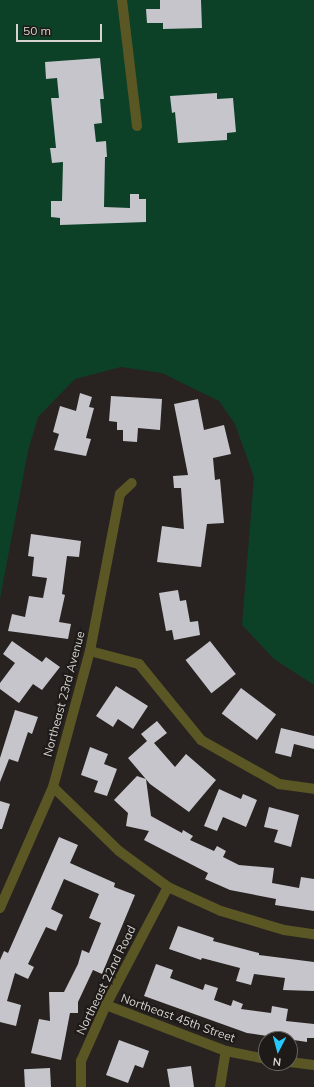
<!DOCTYPE html>
<style>
body{margin:0}
#map{position:relative;width:314px;height:1087px;overflow:hidden;background:#282321;font-family:Mulish,sans-serif}
div>[style]{position:absolute}
.green>*{inset:0;background:#0c4127}
.building>*{inset:0;background:#c6c5cb;transform-origin:0 0}
.minor>*{height:10px;margin:-5px;padding:0 5px;transform-origin:5px;border-radius:5px;background:#5b5724}
span{translate:-50% -50%;white-space:nowrap;text-align:center;line-height:1.15;-webkit-text-stroke:4px #1e1a18;paint-order:stroke}
.street-label{font-size:12px;color:#d5d2d0}
.north{position:absolute;left:258px;top:1031px;width:40px;height:40px;box-sizing:border-box;background:#1e1a18;border:1px solid #676462;border-radius:50%;rotate:186deg;font-size:11px;font-weight:700;line-height:16px;text-align:center;color:#d5d2d0}
.north::after{content:'';display:block;margin:auto;width:14px;height:18px;background:#25c9fe;clip-path:polygon(50% 0,100% 100%,50% 72%,0 100%)}
.scale{position:absolute;left:16px;top:24px;width:86px;height:18px;box-sizing:border-box;border:2px solid #d5d2d0;border-top:0;padding-left:5px;font-size:12px;line-height:14px;white-space:nowrap;color:#d5d2d0;-webkit-text-stroke:3px #1e1a18;paint-order:stroke}
</style>
<div id="map">
<div class="green">
<div style="clip-path:polygon(0 0,314px 0,314px 685px,274px 659px,242px 625px,254px 477px,235px 424px,219px 401px,162px 373px,121px 367px,75px 379px,38px 417px,28px 451px,0 599px)"></div>
</div>
<div class="building">
<div style="clip-path:polygon(160px 0,201px 0,202px 28px,163px 29px,163px 23px,147px 23px,146px 9px,160px 9px)"></div>
<div style="clip-path:polygon(100px 58px,104px 99px,100px 99px,102px 123px,94px 124px,96px 142px,106px 141px,107px 157px,105px 157px,104px 207px,130px 208px,130px 194px,139px 194px,139px 199px,146px 199px,146px 222px,60px 225px,60px 218px,51px 217px,51px 201px,62px 201px,63px 162px,52px 163px,50px 148px,56px 148px,51px 98px,59px 98px,57px 78px,46px 79px,45px 62px)"></div>
<div style="clip-path:polygon(217px 93px,217px 99px,233px 98px,236px 132px,227px 133px,227px 140px,178px 143px,175px 112px,172px 113px,170px 96px)"></div>
<div style="clip-path:polygon(80px 393px,92px 397px,89px 407px,94px 408px,86px 438px,91px 439px,86px 456px,54px 450px,59px 434px,53px 432px,60px 406px,76px 411px)"></div>
<div style="clip-path:polygon(111px 396px,162px 399px,160px 430px,138px 428px,137px 442px,123px 441px,123px 430px,117px 430px,117px 422px,109px 421px)"></div>
<div style="clip-path:polygon(198px 399px,204px 430px,224px 425px,231px 454px,213px 458px,215px 480px,220px 479px,224px 523px,207px 524px,201px 567px,157px 562px,162px 526px,184px 529px,181px 488px,174px 488px,173px 476px,188px 475px,174px 404px)"></div>
<div style="clip-path:polygon(31px 534px,81px 541px,79px 557px,67px 556px,62px 594px,65px 595px,59px 622px,71px 624px,68px 639px,8px 631px,12px 614px,25px 617px,29px 596px,43px 598px,47px 578px,32px 576px,34px 557px,28px 556px)"></div>
<div style="clip-path:polygon(178px 590px,180px 601px,186px 600px,190px 622px,198px 621px,200px 635px,174px 640px,172px 630px,166px 631px,159px 593px)"></div>
<div style="clip-path:polygon(12px 641px,42px 662px,46px 657px,60px 667px,42px 690px,33px 684px,19px 703px,0 689px,0 683px,15px 663px,3px 654px)"></div>
<div style="left:210px;top:641px;width:42px;height:31px;rotate:52deg"></div>
<div style="clip-path:polygon(116px 686px,148px 706px,133px 729px,118px 719px,113px 727px,96px 716px)"></div>
<div style="left:241px;top:688px;width:44px;height:32px;rotate:37deg"></div>
<div style="clip-path:polygon(15px 710px,38px 717px,32px 734px,28px 732px,18px 762px,9px 759px,0 782px,0 758px)"></div>
<div style="clip-path:polygon(157px 721px,167px 733px,154px 743px,175px 767px,186px 754px,216px 780px,189px 812px,150px 784px,128px 758px,147px 741px,141px 734px)"></div>
<div style="clip-path:polygon(281px 728px,314px 736px,314px 749px,294px 744px,291px 757px,275px 753px)"></div>
<div style="clip-path:polygon(90px 747px,108px 754px,104px 764px,117px 769px,107px 796px,94px 792px,98px 781px,81px 775px)"></div>
<div style="clip-path:polygon(137px 776px,146px 779px,151px 816px,182px 833px,183px 830px,193px 836px,190px 840px,214px 851px,217px 846px,226px 851px,223px 857px,239px 865px,274px 868px,272px 883px,299px 888px,301px 877px,314px 879px,314px 911px,275px 905px,276px 899px,230px 890px,205px 879px,208px 873px,144px 840px,149px 831px,126px 826px,128px 813px,114px 800px)"></div>
<div style="clip-path:polygon(219px 789px,241px 799px,243px 794px,257px 800px,246px 827px,223px 817px,217px 831px,204px 826px)"></div>
<div style="clip-path:polygon(0 801px,10px 804px,2px 829px,0 829px)"></div>
<div style="clip-path:polygon(269px 807px,299px 815px,291px 847px,274px 842px,278px 830px,264px 827px)"></div>
<div style="clip-path:polygon(59px 837px,78px 845px,70px 863px,115px 883px,114px 887px,135px 895px,102px 974px,93px 970px,78px 1002px,78px 1013px,70px 1013px,61px 1060px,31px 1053px,39px 1019px,50px 1021px,49px 992px,64px 992px,78px 964px,82px 950px,89px 953px,101px 923px,89px 918px,99px 894px,64px 879px,51px 909px,63px 915px,56px 931px,46px 927px,28px 964px,34px 967px,28px 979px,15px 973px,7px 1001px,21px 1005px,16px 1026px,0 1022px,0 960px,4px 951px,8px 953px)"></div>
<div style="clip-path:polygon(178px 926px,214px 938px,213px 941px,259px 953px,259px 955px,314px 962px,314px 991px,283px 990px,285px 978px,254px 974px,251px 985px,236px 981px,240px 968px,202px 958px,201px 960px,169px 949px)"></div>
<div style="clip-path:polygon(156px 964px,173px 970px,170px 978px,203px 990px,205px 984px,218px 988px,214px 1000px,231px 1006px,233px 1000px,243px 1004px,241px 1009px,271px 1013px,272px 1006px,288px 1009px,286px 1021px,314px 1024px,314px 1038px,307px 1038px,307px 1042px,247px 1033px,144px 996px)"></div>
<div style="clip-path:polygon(119px 1040px,149px 1051px,143px 1068px,135px 1065px,128px 1083px,106px 1075px)"></div>
<div style="clip-path:polygon(191px 1066px,194px 1087px,170px 1087px,167px 1069px)"></div>
<div style="left:50px;top:1068px;width:19px;height:26px;rotate:87deg"></div>
</div>
<div class="minor">
<div style="left:122px;top:0;width:127px;rotate:83.2deg"></div>
<div style="left:90px;top:651px;width:51px;rotate:14.9deg"></div>
<div style="left:139px;top:664px;width:98px;rotate:50.8deg"></div>
<div style="left:201px;top:740px;width:90px;rotate:29.4deg"></div>
<div style="left:279px;top:784px;width:35px;rotate:8deg"></div>
<div style="left:53px;top:787px;width:92px;rotate:44.1deg"></div>
<div style="left:119px;top:851px;width:61px;rotate:36.3deg"></div>
<div style="left:168px;top:887px;width:58px;rotate:24.4deg"></div>
<div style="left:221px;top:911px;width:66px;rotate:16.8deg"></div>
<div style="left:284px;top:930px;width:30px;rotate:8deg"></div>
<div style="left:0;top:908px;width:132px;rotate:-66.3deg"></div>
<div style="left:53px;top:787px;width:141px;rotate:-74.8deg"></div>
<div style="left:90px;top:651px;width:160px;rotate:-79.2deg"></div>
<div style="left:120px;top:494px;width:16px;rotate:-43deg"></div>
<div style="left:106px;top:1005px;width:129px;rotate:21deg"></div>
<div style="left:226px;top:1051px;width:41px;rotate:11.3deg"></div>
<div style="left:290px;top:1062px;width:24px;rotate:7deg"></div>
<div style="left:81px;top:1087px;width:26px;rotate:-90deg"></div>
<div style="left:81px;top:1061px;width:61px;rotate:-65.9deg"></div>
<div style="left:106px;top:1005px;width:133px;rotate:-62.3deg"></div>
<div style="left:220px;top:1087px;width:36px;rotate:-81deg"></div>
</div>
<div class="street-label">
<span style="left:64px;top:694px;rotate:-75deg">Northeast 23rd Avenue</span>
<span style="left:106px;top:980px;rotate:-64deg">Northeast 22nd Road</span>
<span style="left:178px;top:1018px;rotate:20deg">Northeast 45th Street</span>
</div>
<div class="north">N</div>
<div class="scale">50 m</div>
</div>
